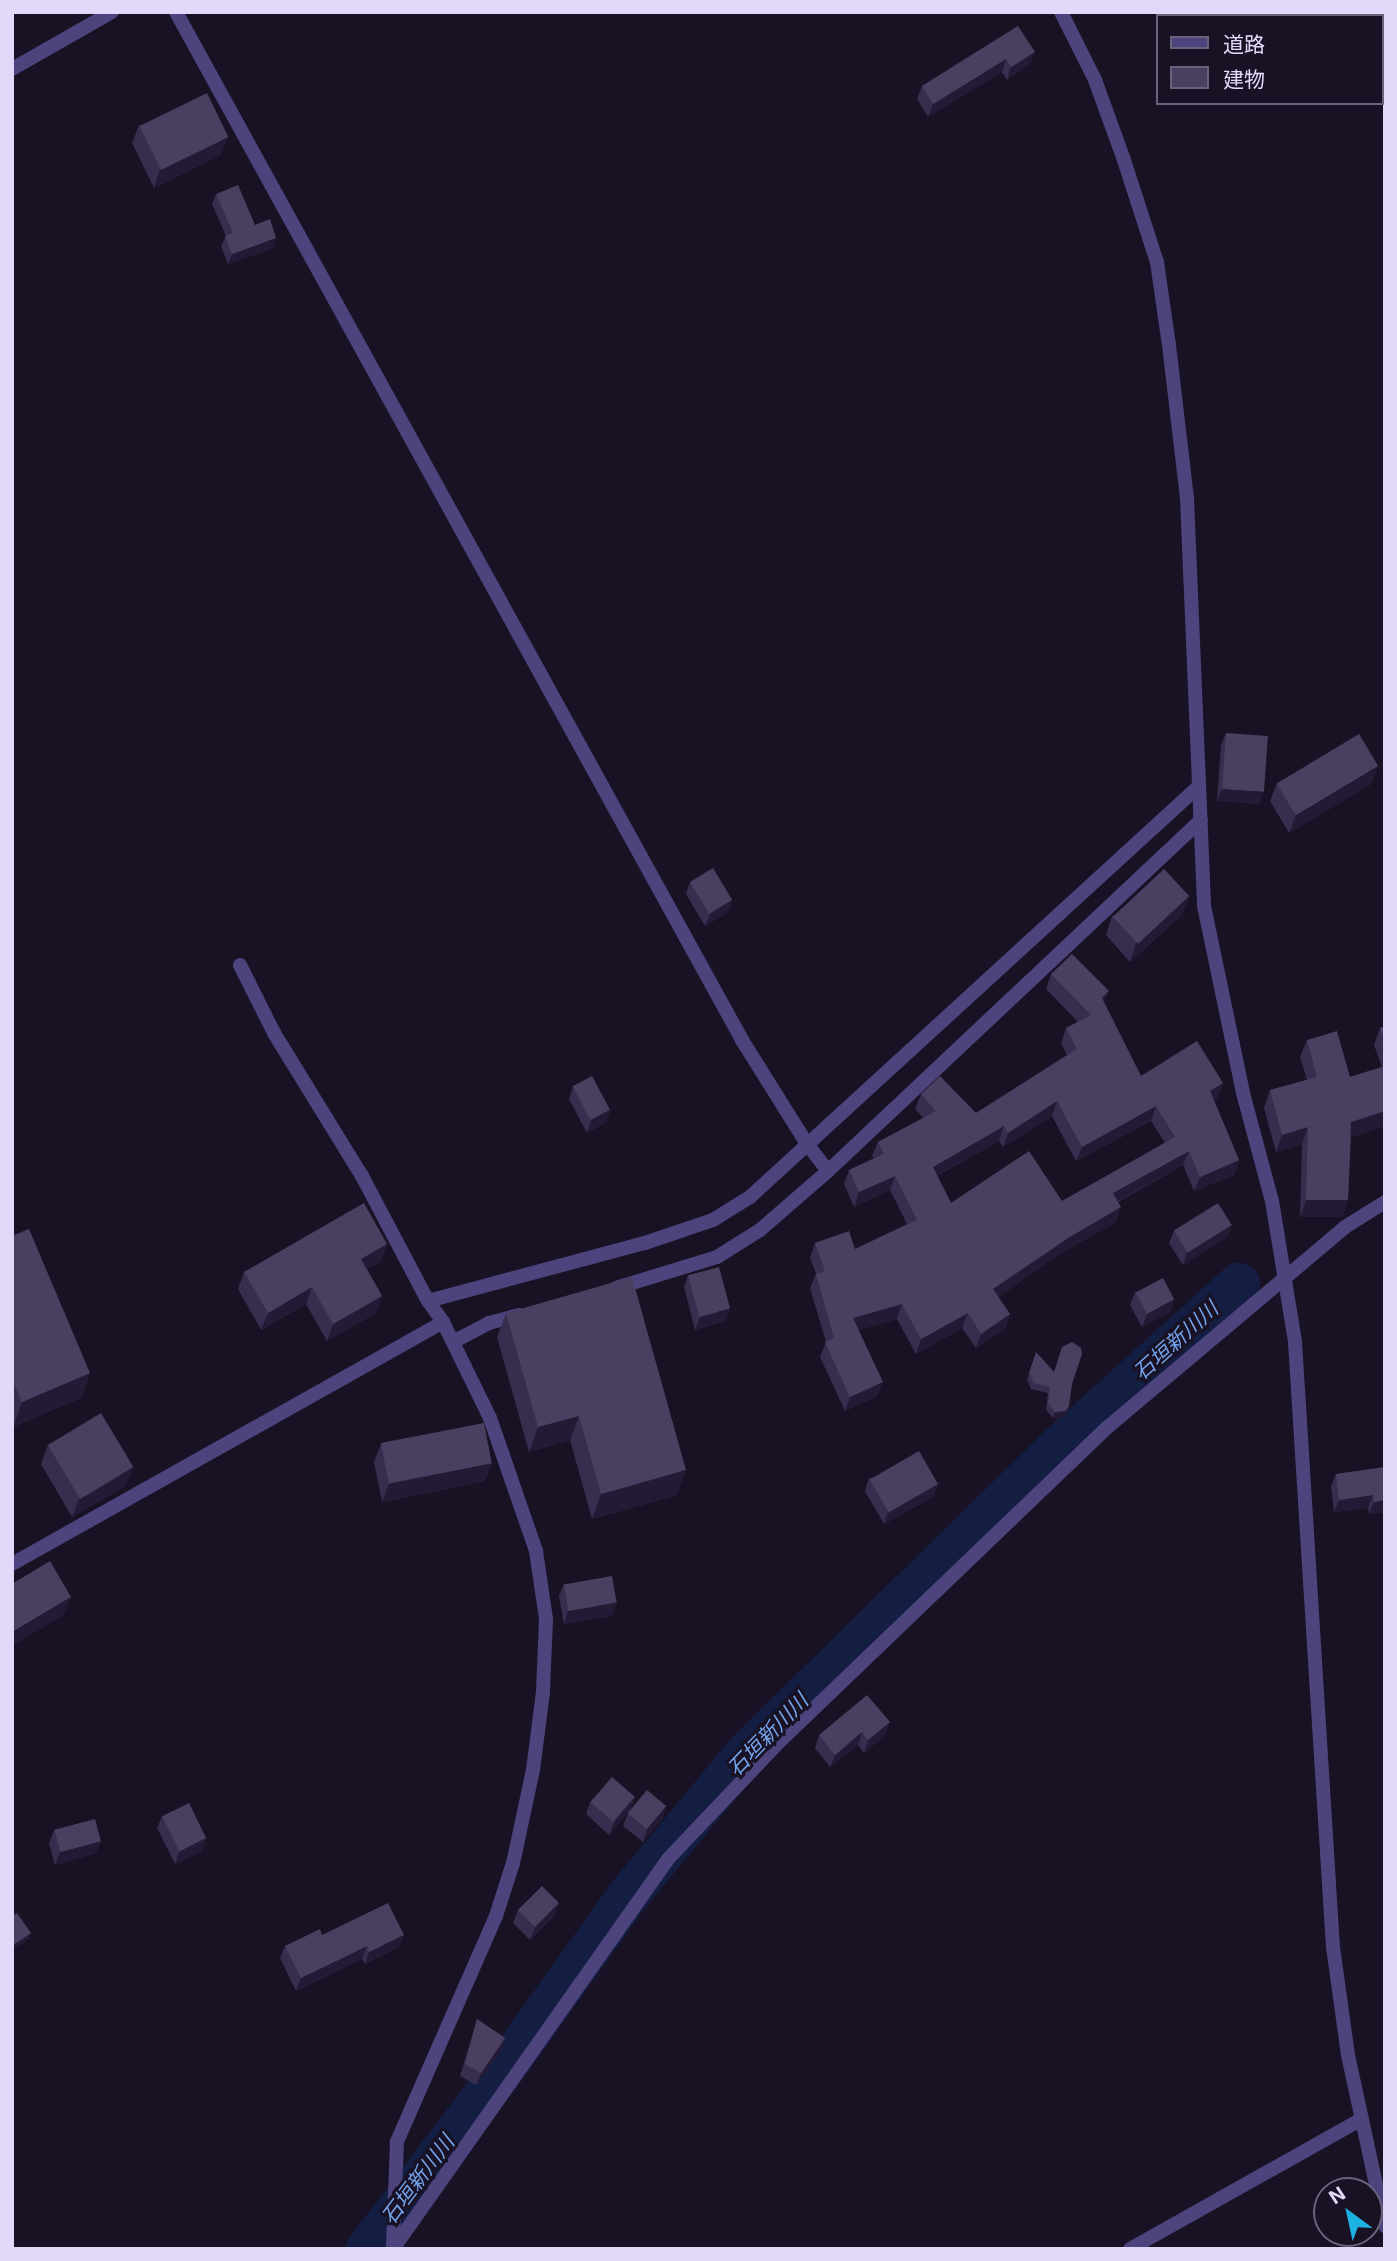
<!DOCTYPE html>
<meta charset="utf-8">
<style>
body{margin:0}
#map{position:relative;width:1397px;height:2261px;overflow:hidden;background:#181224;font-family:Inter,"Noto Sans JP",sans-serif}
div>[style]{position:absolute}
.river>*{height:42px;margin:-21px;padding:0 21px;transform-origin:21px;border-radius:21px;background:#131e42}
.minor>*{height:14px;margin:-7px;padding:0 7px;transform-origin:7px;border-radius:7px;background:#4d437d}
.tertiary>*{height:14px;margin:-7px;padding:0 7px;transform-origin:7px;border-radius:7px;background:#4d437d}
.wall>*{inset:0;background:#392d4f}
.shaded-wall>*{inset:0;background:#241a36}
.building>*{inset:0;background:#4b3f61;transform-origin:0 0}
span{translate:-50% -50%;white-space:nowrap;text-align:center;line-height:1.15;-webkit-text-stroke:6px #181224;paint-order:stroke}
.water-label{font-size:21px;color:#74a4ed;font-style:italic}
.frame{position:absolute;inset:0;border:14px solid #e2d9fa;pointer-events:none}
.legend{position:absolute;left:1156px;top:14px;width:228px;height:91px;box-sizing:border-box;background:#181224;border:2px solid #69627a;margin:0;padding:9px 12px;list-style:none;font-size:21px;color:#e2d9fa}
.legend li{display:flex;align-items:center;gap:14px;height:35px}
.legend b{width:35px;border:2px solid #69627a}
.north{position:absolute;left:1313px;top:2177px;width:70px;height:70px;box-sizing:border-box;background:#181224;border:2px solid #69627a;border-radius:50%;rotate:327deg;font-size:19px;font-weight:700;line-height:28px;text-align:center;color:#e2d9fa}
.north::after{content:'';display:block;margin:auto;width:24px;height:32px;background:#1eb2e2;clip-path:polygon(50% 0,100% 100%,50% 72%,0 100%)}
</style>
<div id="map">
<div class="river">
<div style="left:367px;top:2249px;width:218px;rotate:-52.7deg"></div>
<div style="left:499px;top:2076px;width:220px;rotate:-54.4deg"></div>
<div style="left:627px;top:1897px;width:188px;rotate:-50.4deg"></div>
<div style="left:747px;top:1752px;width:431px;rotate:-44.4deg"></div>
<div style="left:1055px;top:1450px;width:248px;rotate:-42.1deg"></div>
</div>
<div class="minor">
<div style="left:176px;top:12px;width:1174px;rotate:61.16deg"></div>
<div style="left:742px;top:1040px;width:123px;rotate:58deg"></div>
<div style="left:807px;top:1144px;width:34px;rotate:52deg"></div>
<div style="left:616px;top:1288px;width:106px;rotate:-17.1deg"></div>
<div style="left:717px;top:1257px;width:51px;rotate:-32.1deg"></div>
<div style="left:760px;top:1230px;width:90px;rotate:-40.9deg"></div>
<div style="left:828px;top:1171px;width:512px;rotate:-43.26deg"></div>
<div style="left:428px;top:1301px;width:225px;rotate:-15deg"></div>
<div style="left:645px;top:1243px;width:72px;rotate:-18.7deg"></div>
<div style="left:713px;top:1220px;width:44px;rotate:-31.9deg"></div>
<div style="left:750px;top:1197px;width:609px;rotate:-42.47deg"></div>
<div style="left:453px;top:1342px;width:41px;rotate:-27.8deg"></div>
<div style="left:489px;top:1323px;width:31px;rotate:-15deg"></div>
<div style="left:12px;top:1564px;width:494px;rotate:-29.3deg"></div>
<div style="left:1130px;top:2249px;width:266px;rotate:-29.3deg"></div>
</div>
<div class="tertiary">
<div style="left:1061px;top:12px;width:76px;rotate:63.4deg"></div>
<div style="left:1095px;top:80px;width:82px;rotate:70deg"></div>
<div style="left:1123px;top:157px;width:110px;rotate:72.1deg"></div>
<div style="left:1157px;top:262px;width:84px;rotate:81.8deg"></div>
<div style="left:1169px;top:345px;width:154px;rotate:83.3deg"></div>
<div style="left:1187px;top:498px;width:408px;rotate:87.6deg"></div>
<div style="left:1204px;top:906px;width:191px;rotate:78.2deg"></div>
<div style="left:1243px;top:1093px;width:112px;rotate:75deg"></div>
<div style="left:1272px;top:1201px;width:143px;rotate:80.7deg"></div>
<div style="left:1295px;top:1342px;width:606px;rotate:86.41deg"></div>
<div style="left:1333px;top:1947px;width:109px;rotate:82.1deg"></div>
<div style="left:1348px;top:2055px;width:175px;rotate:77.8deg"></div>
<div style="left:12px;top:69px;width:115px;rotate:-29.7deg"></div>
<div style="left:240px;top:965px;width:76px;rotate:63.4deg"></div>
<div style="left:274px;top:1033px;width:168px;rotate:58.4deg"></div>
<div style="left:362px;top:1176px;width:141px;rotate:62.2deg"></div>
<div style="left:428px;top:1301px;width:26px;rotate:54deg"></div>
<div style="left:443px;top:1322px;width:107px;rotate:63.9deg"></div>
<div style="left:490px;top:1418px;width:141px;rotate:70.9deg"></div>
<div style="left:536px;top:1551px;width:69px;rotate:81.6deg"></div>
<div style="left:546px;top:1619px;width:73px;rotate:92.4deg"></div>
<div style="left:543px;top:1692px;width:79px;rotate:97.3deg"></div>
<div style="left:533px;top:1770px;width:95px;rotate:102.1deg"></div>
<div style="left:513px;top:1863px;width:56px;rotate:107.8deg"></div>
<div style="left:496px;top:1916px;width:247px;rotate:113.7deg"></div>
<div style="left:397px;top:2142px;width:105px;rotate:92.2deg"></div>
<div style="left:393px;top:2249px;width:477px;rotate:-54.8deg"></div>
<div style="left:668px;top:1859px;width:157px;rotate:-46.5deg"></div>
<div style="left:776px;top:1745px;width:461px;rotate:-43.8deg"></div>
<div style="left:1109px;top:1426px;width:309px;rotate:-40.1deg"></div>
<div style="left:1345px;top:1227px;width:47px;rotate:-32deg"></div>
</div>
<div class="wall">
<div style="clip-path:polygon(1018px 26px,1030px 64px,1007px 80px,1002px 72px,928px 117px,917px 99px,922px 86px)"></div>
<div style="clip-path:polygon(139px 125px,221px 155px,154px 188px,132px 143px)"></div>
<div style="clip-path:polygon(216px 194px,255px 225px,273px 248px,228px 264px,221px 246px,226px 236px,212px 204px)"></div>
<div style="clip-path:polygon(1226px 733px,1260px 804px,1217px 801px,1221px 745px)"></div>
<div style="clip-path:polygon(1378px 766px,1371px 784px,1289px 833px,1270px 801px,1277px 783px)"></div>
<div style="clip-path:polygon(690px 882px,732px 900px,728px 912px,705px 926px,686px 894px)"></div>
<div style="clip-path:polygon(1189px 896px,1182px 915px,1130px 962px,1106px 935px,1112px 916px)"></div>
<div style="clip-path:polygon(evenodd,1051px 974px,1104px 1003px,1141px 1076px,1223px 1083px,1218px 1098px,1214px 1100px,1239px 1160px,1234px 1175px,1194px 1191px,1183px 1165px,1118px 1202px,1116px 1222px,1063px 1252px,998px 1297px,1010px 1314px,1005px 1329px,976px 1348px,962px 1328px,916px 1354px,897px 1319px,858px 1330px,877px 1396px,845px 1411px,820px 1357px,826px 1342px,810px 1288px,816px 1274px,810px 1258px,815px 1243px,855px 1249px,907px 1224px,890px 1190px,854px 1207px,844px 1184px,849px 1170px,874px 1158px,872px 1156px,878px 1142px,924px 1118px,915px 1109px,921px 1094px,976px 1113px,1067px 1055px,1061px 1043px,1066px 1028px,1078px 1022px,1046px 989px,1051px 974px,1052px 1116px,1076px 1161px,1151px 1121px,1165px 1143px,1062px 1201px,951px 1203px,937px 1176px,999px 1141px,1003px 1147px,1052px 1116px)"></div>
<div style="clip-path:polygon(1385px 1026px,1385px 1126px,1351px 1137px,1348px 1200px,1342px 1217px,1300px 1217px,1302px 1144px,1276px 1152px,1264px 1108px,1270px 1090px,1307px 1080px,1300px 1057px,1307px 1040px,1350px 1077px,1382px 1067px,1374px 1045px,1380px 1028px)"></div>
<div style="clip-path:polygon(573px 1087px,610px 1110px,606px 1122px,587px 1133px,569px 1099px)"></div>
<div style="clip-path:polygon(1232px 1225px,1227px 1237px,1183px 1265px,1169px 1243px,1174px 1231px)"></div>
<div style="clip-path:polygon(12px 1236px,90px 1373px,81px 1398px,13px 1427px)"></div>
<div style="clip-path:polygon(387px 1244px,381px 1261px,367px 1269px,382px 1296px,376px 1313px,327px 1341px,306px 1304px,261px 1330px,238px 1289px,244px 1272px)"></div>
<div style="clip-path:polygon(688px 1275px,726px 1321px,695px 1330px,684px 1287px)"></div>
<div style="clip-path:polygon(1135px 1292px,1174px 1299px,1170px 1312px,1142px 1327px,1130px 1305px)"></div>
<div style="clip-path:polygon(506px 1313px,677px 1495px,592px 1519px,570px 1440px,529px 1452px,497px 1337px)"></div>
<div style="clip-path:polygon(1036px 1352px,1054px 1372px,1072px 1384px,1067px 1412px,1064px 1417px,1053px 1418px,1046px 1410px,1048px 1393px,1031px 1389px,1027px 1380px)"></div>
<div style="clip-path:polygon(381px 1444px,492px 1463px,485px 1481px,382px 1502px,374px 1462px)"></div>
<div style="clip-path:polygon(48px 1445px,126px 1486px,72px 1517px,41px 1464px)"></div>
<div style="clip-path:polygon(1385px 1467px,1385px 1512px,1369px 1514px,1368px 1508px,1334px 1512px,1331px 1486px,1336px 1474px)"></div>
<div style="clip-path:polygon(869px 1478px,938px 1484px,933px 1497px,884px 1524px,865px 1491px)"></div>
<div style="clip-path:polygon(564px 1584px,612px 1616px,564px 1624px,559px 1596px)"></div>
<div style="clip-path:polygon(890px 1722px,885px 1735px,864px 1753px,858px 1745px,830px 1767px,815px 1748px,819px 1735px)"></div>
<div style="clip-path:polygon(635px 1797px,631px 1809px,609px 1835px,586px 1814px,590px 1802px)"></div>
<div style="clip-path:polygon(666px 1806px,662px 1819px,643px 1842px,623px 1826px,628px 1813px)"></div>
<div style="clip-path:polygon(162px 1816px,206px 1838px,202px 1851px,175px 1864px,157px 1828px)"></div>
<div style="clip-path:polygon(54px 1830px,96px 1853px,55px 1865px,49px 1843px)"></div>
<div style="clip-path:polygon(518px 1910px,555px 1915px,530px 1940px,513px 1923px)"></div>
<div style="clip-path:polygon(322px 1935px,399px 1947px,365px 1964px,362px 1959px,296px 1991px,280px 1958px,285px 1946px)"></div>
<div style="clip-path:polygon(477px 2019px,505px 2038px,500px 2051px,476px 2085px,460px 2076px)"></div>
</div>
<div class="shaded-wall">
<div style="clip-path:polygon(1035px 52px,1030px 64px,1007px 80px,1011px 67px)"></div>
<div style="clip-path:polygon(1006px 59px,1002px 72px,928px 117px,933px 104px)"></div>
<div style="clip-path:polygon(228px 137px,221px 155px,154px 188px,160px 169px)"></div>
<div style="clip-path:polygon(276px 238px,273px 248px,228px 264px,232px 254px)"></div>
<div style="clip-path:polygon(1378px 766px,1371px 784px,1289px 833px,1296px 815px)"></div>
<div style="clip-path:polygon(1222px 789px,1264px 791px,1260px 804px,1217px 801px)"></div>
<div style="clip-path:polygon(1189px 896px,1182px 915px,1130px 962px,1136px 943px)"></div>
<div style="clip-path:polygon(732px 900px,728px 912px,705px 926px,710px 914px)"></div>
<div style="clip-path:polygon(1109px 991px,1103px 1006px,1102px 998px)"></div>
<div style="clip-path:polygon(1223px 1083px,1218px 1098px,1205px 1106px,1210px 1091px)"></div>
<div style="clip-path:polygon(1057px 1101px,1052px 1116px,1003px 1147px,1008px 1133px)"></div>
<div style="clip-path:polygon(1156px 1106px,1151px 1121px,1076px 1161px,1082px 1147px)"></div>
<div style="clip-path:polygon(610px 1110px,606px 1122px,587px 1133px,591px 1120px)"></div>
<div style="clip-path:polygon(1385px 1111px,1385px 1126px,1345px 1139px,1351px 1122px)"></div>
<div style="clip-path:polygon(1004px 1126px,999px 1141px,927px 1181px,933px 1167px)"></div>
<div style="clip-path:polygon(1308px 1127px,1302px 1144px,1276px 1152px,1282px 1135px)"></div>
<div style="clip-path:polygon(1189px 1151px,1183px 1165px,1107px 1207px,1113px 1193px)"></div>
<div style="clip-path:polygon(1239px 1160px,1234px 1175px,1194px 1191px,1200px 1177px)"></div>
<div style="clip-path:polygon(895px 1176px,890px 1190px,854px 1207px,859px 1192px)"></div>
<div style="clip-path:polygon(1306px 1200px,1348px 1200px,1342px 1217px,1300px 1217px)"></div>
<div style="clip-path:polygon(1121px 1207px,1116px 1222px,1063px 1252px,988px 1304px,993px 1289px,1068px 1238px)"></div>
<div style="clip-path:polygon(1232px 1225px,1227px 1237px,1183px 1265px,1187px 1252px)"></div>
<div style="clip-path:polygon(387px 1244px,381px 1261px,355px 1276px,361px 1259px)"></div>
<div style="clip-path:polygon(312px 1287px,306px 1304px,261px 1330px,268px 1313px)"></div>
<div style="clip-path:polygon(382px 1296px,376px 1313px,327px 1341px,333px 1324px)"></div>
<div style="clip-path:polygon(1174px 1299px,1170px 1312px,1142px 1327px,1147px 1314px)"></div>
<div style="clip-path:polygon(902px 1304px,897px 1319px,848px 1333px,853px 1318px)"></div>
<div style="clip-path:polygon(730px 1309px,726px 1321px,695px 1330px,700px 1317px)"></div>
<div style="clip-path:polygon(968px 1313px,962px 1328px,916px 1354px,921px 1339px)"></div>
<div style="clip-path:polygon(1010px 1314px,1005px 1329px,976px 1348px,981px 1334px)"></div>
<div style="clip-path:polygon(90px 1373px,81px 1398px,13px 1427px,22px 1402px)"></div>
<div style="clip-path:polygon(883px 1382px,877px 1396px,845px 1411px,850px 1397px)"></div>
<div style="clip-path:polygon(1069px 1406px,1067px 1412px,1064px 1417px,1053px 1418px,1055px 1412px)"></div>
<div style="clip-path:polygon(579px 1416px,570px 1440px,529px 1452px,538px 1427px)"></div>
<div style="clip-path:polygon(492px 1463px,485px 1481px,382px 1502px,389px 1484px)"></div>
<div style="clip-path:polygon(133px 1467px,126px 1486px,72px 1517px,79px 1499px)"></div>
<div style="clip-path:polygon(686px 1470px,677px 1495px,592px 1519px,601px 1494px)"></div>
<div style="clip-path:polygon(938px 1484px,933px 1497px,884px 1524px,888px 1512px)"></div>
<div style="clip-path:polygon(1373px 1495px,1368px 1508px,1334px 1512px,1339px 1500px)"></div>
<div style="clip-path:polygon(1385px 1500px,1385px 1512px,1369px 1514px,1374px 1502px)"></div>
<div style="clip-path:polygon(71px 1597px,64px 1615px,12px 1646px,12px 1632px)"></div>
<div style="clip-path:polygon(617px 1603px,612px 1616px,564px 1624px,568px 1611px)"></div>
<div style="clip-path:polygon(890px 1722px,885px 1735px,864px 1753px,868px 1740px)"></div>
<div style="clip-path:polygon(862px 1732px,858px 1745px,830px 1767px,835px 1755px)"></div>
<div style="clip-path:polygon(635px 1797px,631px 1809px,609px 1835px,614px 1822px)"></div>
<div style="clip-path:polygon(666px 1806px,662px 1819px,643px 1842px,647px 1829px)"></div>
<div style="clip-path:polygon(206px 1838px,202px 1851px,175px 1864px,179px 1852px)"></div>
<div style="clip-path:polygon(101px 1841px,96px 1853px,55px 1865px,60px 1852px)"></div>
<div style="clip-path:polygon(559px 1903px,555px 1915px,530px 1940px,535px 1927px)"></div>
<div style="clip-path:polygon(31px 1933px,29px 1939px,12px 1950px,15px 1944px)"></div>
<div style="clip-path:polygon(404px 1935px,399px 1947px,365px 1964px,369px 1952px)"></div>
<div style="clip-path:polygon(367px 1946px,362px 1959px,296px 1991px,301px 1978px)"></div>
<div style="clip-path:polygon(505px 2038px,500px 2051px,476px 2085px,481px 2073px)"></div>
</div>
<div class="building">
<div style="clip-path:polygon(1018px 26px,1035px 52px,1011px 67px,1006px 59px,933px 104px,922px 86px)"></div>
<div style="left:207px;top:93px;width:49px;height:75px;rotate:64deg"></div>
<div style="clip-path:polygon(238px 185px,255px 225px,270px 219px,276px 238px,232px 254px,225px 236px,233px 233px,216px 194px)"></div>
<div style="left:1226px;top:733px;width:42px;height:56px;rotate:4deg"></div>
<div style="left:1359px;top:734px;width:37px;height:96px;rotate:59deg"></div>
<div style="left:713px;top:868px;width:37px;height:27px;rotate:59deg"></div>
<div style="left:1164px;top:869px;width:37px;height:70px;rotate:47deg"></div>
<div style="clip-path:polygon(evenodd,1072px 954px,1109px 991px,1102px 998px,1141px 1076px,1197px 1041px,1223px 1083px,1210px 1091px,1239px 1160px,1200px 1177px,1189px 1151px,1113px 1193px,1121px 1207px,1068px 1238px,993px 1289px,1010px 1314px,981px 1334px,968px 1313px,921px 1339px,902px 1304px,853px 1318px,883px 1382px,850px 1397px,825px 1342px,834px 1338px,816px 1274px,825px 1271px,815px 1243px,849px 1231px,855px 1249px,917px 1220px,895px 1176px,859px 1192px,849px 1170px,884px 1154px,878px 1142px,936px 1111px,921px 1094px,940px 1076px,976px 1113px,1077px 1049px,1066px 1028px,1091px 1015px,1051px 974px,1072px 954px,1057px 1101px,1082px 1147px,1156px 1106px,1175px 1137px,1062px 1201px,1029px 1151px,951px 1203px,933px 1167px,1004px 1126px,1008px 1133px,1057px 1101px)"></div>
<div style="clip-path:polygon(1385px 1026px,1385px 1040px,1380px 1028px)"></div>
<div style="clip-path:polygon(1337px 1031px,1350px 1077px,1385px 1066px,1385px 1111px,1351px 1122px,1348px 1200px,1306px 1200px,1308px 1127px,1282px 1135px,1270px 1090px,1317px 1077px,1307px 1040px)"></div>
<div style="left:592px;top:1076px;width:38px;height:22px;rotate:62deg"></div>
<div style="clip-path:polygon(364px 1203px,387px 1244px,361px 1259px,382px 1296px,333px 1324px,312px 1287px,268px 1313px,244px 1272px)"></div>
<div style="left:1218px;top:1203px;width:26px;height:52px;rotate:58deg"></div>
<div style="clip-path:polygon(29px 1229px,90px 1373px,22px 1402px,12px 1379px,12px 1236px)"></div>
<div style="left:719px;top:1267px;width:43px;height:32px;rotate:75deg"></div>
<div style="clip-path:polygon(632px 1277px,686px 1470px,601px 1494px,579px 1416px,538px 1427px,506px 1313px)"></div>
<div style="left:1163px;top:1278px;width:24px;height:31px;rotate:62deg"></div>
<div style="clip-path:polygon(1072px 1342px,1081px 1348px,1082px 1354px,1072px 1384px,1069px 1406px,1066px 1411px,1055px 1412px,1048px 1403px,1050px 1387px,1034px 1383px,1029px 1373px,1036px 1352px,1054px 1372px,1062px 1347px)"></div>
<div style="left:101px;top:1413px;width:63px;height:62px;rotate:59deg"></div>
<div style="left:484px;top:1423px;width:41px;height:105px;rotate:79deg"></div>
<div style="left:919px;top:1451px;width:38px;height:57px;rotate:60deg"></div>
<div style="clip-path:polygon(1385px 1467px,1385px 1500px,1374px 1502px,1373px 1495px,1339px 1500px,1336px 1474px)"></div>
<div style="clip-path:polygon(50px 1561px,71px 1597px,12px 1632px,12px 1584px)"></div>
<div style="left:612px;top:1576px;width:27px;height:49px;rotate:80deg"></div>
<div style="clip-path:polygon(867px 1695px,890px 1722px,868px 1740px,862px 1732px,835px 1755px,819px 1735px)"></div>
<div style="left:612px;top:1777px;width:30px;height:33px;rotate:41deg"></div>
<div style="left:647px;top:1790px;width:25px;height:30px;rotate:40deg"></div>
<div style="left:189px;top:1803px;width:39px;height:30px;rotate:64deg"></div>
<div style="left:95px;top:1819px;width:23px;height:42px;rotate:75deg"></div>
<div style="left:542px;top:1886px;width:24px;height:34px;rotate:45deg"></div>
<div style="clip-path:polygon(388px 1903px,404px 1935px,369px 1952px,367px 1946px,301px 1978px,285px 1946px,320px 1929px,322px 1935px)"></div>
<div style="clip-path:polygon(17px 1913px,31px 1933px,15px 1944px,12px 1941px,12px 1916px)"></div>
<div style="clip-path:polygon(477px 2019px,505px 2038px,481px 2073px,465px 2064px)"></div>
</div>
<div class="water-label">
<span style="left:1176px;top:1341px;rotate:-42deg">石垣新川川</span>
<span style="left:768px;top:1735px;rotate:-46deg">石垣新川川</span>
<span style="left:418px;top:2180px;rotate:-53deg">石垣新川川</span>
</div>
<div class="frame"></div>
<ul class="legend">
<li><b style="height:9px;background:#4d437d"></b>道路</li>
<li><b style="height:19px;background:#4b3f61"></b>建物</li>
</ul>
<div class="north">N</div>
</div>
